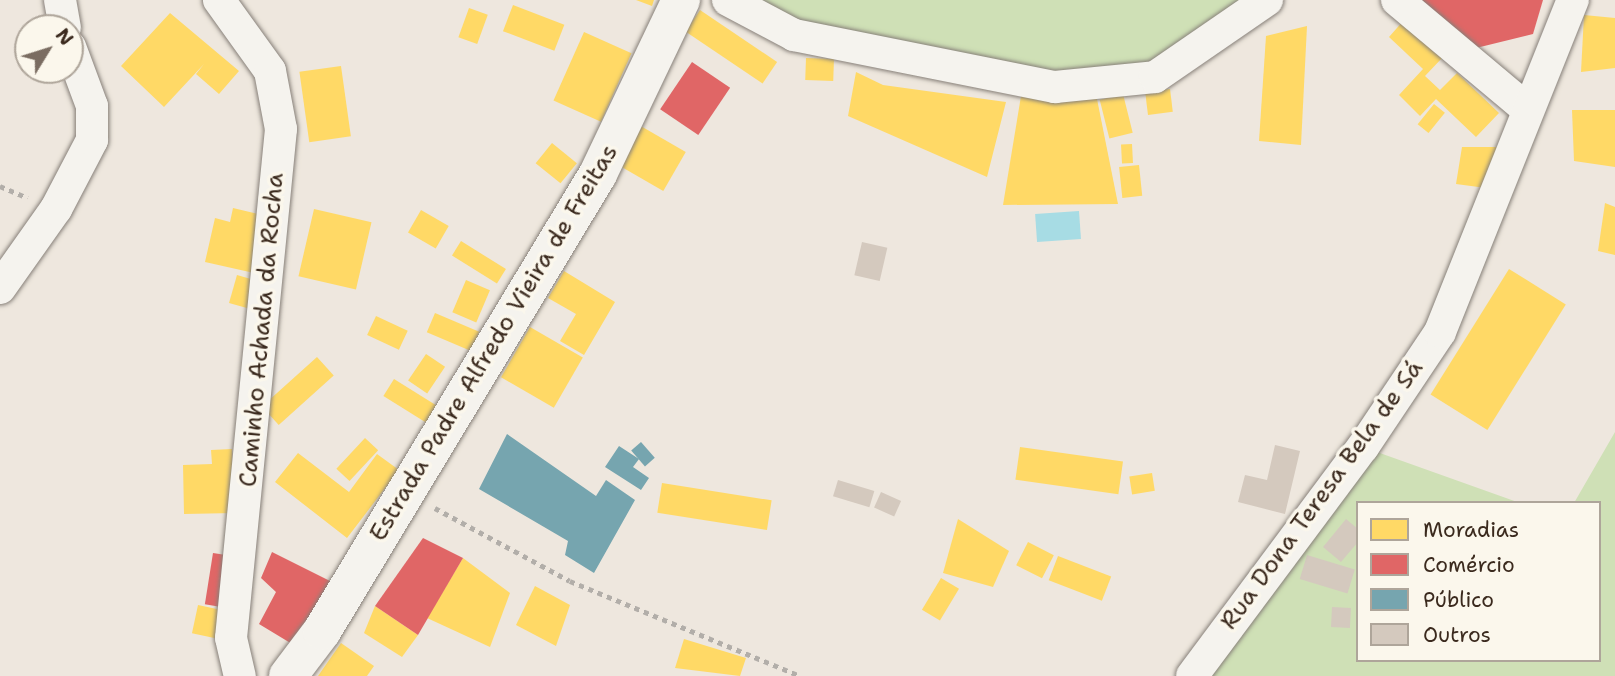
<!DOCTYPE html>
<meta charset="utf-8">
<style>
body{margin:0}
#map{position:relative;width:1615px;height:676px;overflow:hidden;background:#eee7de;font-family:"Shantell Sans",sans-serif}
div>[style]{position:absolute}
.green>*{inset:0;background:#cfe0b6}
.water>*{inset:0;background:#a7dce4;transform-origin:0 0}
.homes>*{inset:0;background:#ffd966;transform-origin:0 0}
.shops>*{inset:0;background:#e06666;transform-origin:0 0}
.public>*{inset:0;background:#76a5af;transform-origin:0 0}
.building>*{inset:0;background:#d4c9be;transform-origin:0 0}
.path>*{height:4.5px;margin-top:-2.25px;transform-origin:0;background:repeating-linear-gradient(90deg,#b2aea9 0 5px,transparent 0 10px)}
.roads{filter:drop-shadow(0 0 2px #878079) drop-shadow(0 0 2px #878079)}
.minor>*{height:32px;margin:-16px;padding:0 16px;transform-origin:16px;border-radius:16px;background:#f5f3ee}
.secondary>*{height:38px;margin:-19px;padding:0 19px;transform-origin:19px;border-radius:19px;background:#f5f3ee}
span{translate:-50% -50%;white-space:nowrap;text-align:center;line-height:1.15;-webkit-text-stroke:7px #fbf7ec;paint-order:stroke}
.street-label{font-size:24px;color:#3b2a1e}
.legend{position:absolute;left:1356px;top:501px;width:245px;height:161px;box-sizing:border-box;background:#fbf7ec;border:2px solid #aea59a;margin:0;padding:9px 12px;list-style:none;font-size:21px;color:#3b2a1e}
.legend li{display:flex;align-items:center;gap:14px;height:35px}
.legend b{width:35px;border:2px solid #aea59a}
.north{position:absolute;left:14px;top:14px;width:70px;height:70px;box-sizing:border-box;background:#fbf7ec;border:2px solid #aea59a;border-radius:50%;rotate:52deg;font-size:19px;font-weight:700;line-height:28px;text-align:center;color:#3b2a1e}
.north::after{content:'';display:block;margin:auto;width:24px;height:32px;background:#7a6c61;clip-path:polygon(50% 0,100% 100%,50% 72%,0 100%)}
</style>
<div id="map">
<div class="green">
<div style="clip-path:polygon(728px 0,1267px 0,1124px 85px,794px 35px)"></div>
<div style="clip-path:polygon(1615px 432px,1615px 676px,1201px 676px,1363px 447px,1520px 503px,1358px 503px,1358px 660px,1599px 660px,1599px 503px,1574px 503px)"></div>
</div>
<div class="water">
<div style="left:1079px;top:211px;width:28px;height:44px;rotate:86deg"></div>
</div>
<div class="homes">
<div style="clip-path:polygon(636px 0,654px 0,652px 6px)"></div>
<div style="left:513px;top:5px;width:55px;height:28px;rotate:21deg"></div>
<div style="left:469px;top:8px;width:20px;height:31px;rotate:20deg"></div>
<div style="left:700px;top:10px;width:93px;height:26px;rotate:34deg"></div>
<div style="clip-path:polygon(170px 13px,239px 71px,219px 94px,196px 74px,204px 64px,164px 107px,121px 66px)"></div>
<div style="clip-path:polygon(1584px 15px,1615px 18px,1615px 68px,1581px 72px)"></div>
<div style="clip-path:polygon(1404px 20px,1443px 57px,1425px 76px,1440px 90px,1457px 73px,1499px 113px,1476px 137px,1436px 99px,1420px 116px,1399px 95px,1423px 69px,1389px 37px)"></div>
<div style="clip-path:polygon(1307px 26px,1301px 145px,1259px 141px,1266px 36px)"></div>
<div style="left:584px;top:32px;width:52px;height:75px;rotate:24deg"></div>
<div style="left:806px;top:58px;width:28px;height:22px;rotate:2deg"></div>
<div style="left:341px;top:66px;width:71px;height:42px;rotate:82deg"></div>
<div style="clip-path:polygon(856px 72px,883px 85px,1006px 102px,987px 177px,848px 116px)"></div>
<div style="left:1170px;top:89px;width:23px;height:25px;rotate:83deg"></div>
<div style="left:1123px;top:94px;width:40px;height:24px;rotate:76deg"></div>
<div style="clip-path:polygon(1021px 96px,1097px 99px,1118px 204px,1003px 205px)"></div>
<div style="left:1434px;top:104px;width:14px;height:26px;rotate:39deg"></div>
<div style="clip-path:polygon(1572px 110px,1615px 110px,1615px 167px,1574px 161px)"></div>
<div style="left:639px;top:125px;width:54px;height:45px;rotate:30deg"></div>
<div style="left:552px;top:143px;width:32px;height:26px;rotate:39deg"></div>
<div style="left:1132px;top:144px;width:19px;height:11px;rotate:87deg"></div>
<div style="clip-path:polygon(1462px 147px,1502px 147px,1486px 188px,1456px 184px)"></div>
<div style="left:1139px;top:165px;width:31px;height:20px;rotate:84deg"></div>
<div style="clip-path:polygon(1605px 203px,1615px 207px,1615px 255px,1598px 251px)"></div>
<div style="clip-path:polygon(233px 208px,267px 216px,254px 273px,205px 262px,215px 218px,230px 222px)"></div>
<div style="left:314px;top:209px;width:59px;height:69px;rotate:13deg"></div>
<div style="left:421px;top:210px;width:32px;height:26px;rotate:30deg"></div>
<div style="left:461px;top:241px;width:53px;height:17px;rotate:32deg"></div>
<div style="left:1509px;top:269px;width:67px;height:148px;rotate:32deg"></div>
<div style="clip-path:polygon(564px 271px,615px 302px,584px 355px,560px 341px,576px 314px,548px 298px)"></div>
<div style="left:237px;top:275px;width:26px;height:29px;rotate:16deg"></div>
<div style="left:466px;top:280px;width:26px;height:35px;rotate:23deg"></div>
<div style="left:435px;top:313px;width:48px;height:21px;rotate:23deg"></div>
<div style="left:376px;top:316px;width:35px;height:21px;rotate:25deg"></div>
<div style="left:530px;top:327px;width:61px;height:58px;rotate:30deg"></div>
<div style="left:426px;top:354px;width:23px;height:32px;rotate:34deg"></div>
<div style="left:317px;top:357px;width:25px;height:74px;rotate:48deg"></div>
<div style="left:394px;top:379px;width:52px;height:20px;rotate:32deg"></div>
<div style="left:365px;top:438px;width:18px;height:42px;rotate:43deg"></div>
<div style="left:1020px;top:447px;width:104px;height:33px;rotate:8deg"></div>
<div style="clip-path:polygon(232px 449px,235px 513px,184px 514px,183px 465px,212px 464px,211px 450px)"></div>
<div style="clip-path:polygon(298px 453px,349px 492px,377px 454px,399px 470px,347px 538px,275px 482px)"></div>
<div style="left:1152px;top:473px;width:18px;height:23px;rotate:81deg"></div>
<div style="left:662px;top:483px;width:111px;height:30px;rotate:9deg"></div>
<div style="clip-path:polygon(958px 519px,1009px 551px,993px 587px,943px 573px)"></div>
<div style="left:1028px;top:542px;width:29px;height:26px;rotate:27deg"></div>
<div style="left:1058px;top:556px;width:57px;height:26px;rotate:21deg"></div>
<div style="clip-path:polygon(463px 558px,510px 593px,490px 647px,427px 618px)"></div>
<div style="left:941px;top:578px;width:21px;height:37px;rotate:31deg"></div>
<div style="clip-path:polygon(535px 586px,570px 605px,556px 646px,516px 625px)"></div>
<div style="left:198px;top:605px;width:30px;height:29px;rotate:12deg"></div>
<div style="clip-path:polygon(375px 606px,418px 635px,402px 657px,364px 633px)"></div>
<div style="clip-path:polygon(684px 639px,746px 658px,740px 676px,675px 668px)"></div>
<div style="clip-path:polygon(341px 643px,374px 666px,367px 676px,318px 676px)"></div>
</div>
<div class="shops">
<div style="clip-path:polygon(1422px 0,1543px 0,1533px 34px,1472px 49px)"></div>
<div style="left:692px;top:62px;width:46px;height:57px;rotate:34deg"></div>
<div style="clip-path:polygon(423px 538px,463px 558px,418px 635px,375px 606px)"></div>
<div style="clip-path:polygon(272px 552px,334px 583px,297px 647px,259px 624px,276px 592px,261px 578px)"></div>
<div style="left:213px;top:553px;width:18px;height:52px;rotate:9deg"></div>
</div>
<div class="public">
<div style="clip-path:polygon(507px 434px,596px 496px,606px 480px,635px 500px,594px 573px,565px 555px,568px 541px,479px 489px)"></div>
<div style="left:641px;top:442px;width:21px;height:13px;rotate:49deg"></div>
<div style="clip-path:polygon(619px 446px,639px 459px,633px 467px,649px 478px,641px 490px,605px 467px)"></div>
</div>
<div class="building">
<div style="left:862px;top:242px;width:26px;height:34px;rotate:13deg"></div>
<div style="clip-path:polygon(1275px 445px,1300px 451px,1285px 514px,1238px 502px,1245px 475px,1267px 480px)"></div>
<div style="left:838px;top:480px;width:38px;height:17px;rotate:17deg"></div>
<div style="left:881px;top:492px;width:22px;height:17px;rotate:24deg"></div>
<div style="clip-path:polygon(1346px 519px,1358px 529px,1358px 542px,1341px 562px,1323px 547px)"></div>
<div style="left:1307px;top:555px;width:50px;height:25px;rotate:17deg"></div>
<div style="left:1332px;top:607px;width:19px;height:20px;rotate:3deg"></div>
</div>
<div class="path">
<div style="left:0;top:186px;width:30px;rotate:23deg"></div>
<div style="left:435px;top:508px;width:153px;rotate:28.4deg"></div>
<div style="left:570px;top:581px;width:250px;rotate:22.4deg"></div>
</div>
<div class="roads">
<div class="minor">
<div style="left:60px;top:0;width:28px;rotate:80deg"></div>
<div style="left:219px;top:0;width:87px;rotate:54.3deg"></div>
<div style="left:270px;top:71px;width:59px;rotate:79.3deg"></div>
<div style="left:281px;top:129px;width:511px;rotate:95.61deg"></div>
<div style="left:231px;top:638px;width:39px;rotate:77deg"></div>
<div style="left:728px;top:0;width:75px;rotate:27.9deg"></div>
<div style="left:794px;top:35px;width:266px;rotate:11.3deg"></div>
<div style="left:1055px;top:87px;width:100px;rotate:-5.7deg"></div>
<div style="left:1155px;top:77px;width:136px;rotate:-34.5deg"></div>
<div style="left:1397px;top:0;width:170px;rotate:40deg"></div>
<div style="left:0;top:288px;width:97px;rotate:-54.7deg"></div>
<div style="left:56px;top:209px;width:78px;rotate:-62.4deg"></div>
<div style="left:92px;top:140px;width:34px;rotate:-90deg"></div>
<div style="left:92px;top:106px;width:63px;rotate:-110.4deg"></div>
<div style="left:1192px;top:676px;width:286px;rotate:-53.3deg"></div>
<div style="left:1363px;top:447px;width:138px;rotate:-56.2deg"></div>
<div style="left:1440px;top:332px;width:358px;rotate:-68.2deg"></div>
</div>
<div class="secondary">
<div style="left:288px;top:676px;width:56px;rotate:-52.9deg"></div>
<div style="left:322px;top:631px;width:534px;rotate:-58.87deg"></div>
<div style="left:598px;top:174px;width:193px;rotate:-64.5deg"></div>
</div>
</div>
<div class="street-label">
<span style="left:262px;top:330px;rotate:-85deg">Caminho Achada da Rocha</span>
<span style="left:494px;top:343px;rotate:-59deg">Estrada Padre Alfredo Vieira de Freitas</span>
<span style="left:1322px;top:495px;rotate:-54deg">Rua Dona Teresa Bela de Sá</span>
</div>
<ul class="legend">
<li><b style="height:19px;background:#ffd966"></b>Moradias</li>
<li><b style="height:19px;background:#e06666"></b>Comércio</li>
<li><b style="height:19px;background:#76a5af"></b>Público</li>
<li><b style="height:19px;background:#d4c9be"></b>Outros</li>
</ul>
<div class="north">N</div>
</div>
